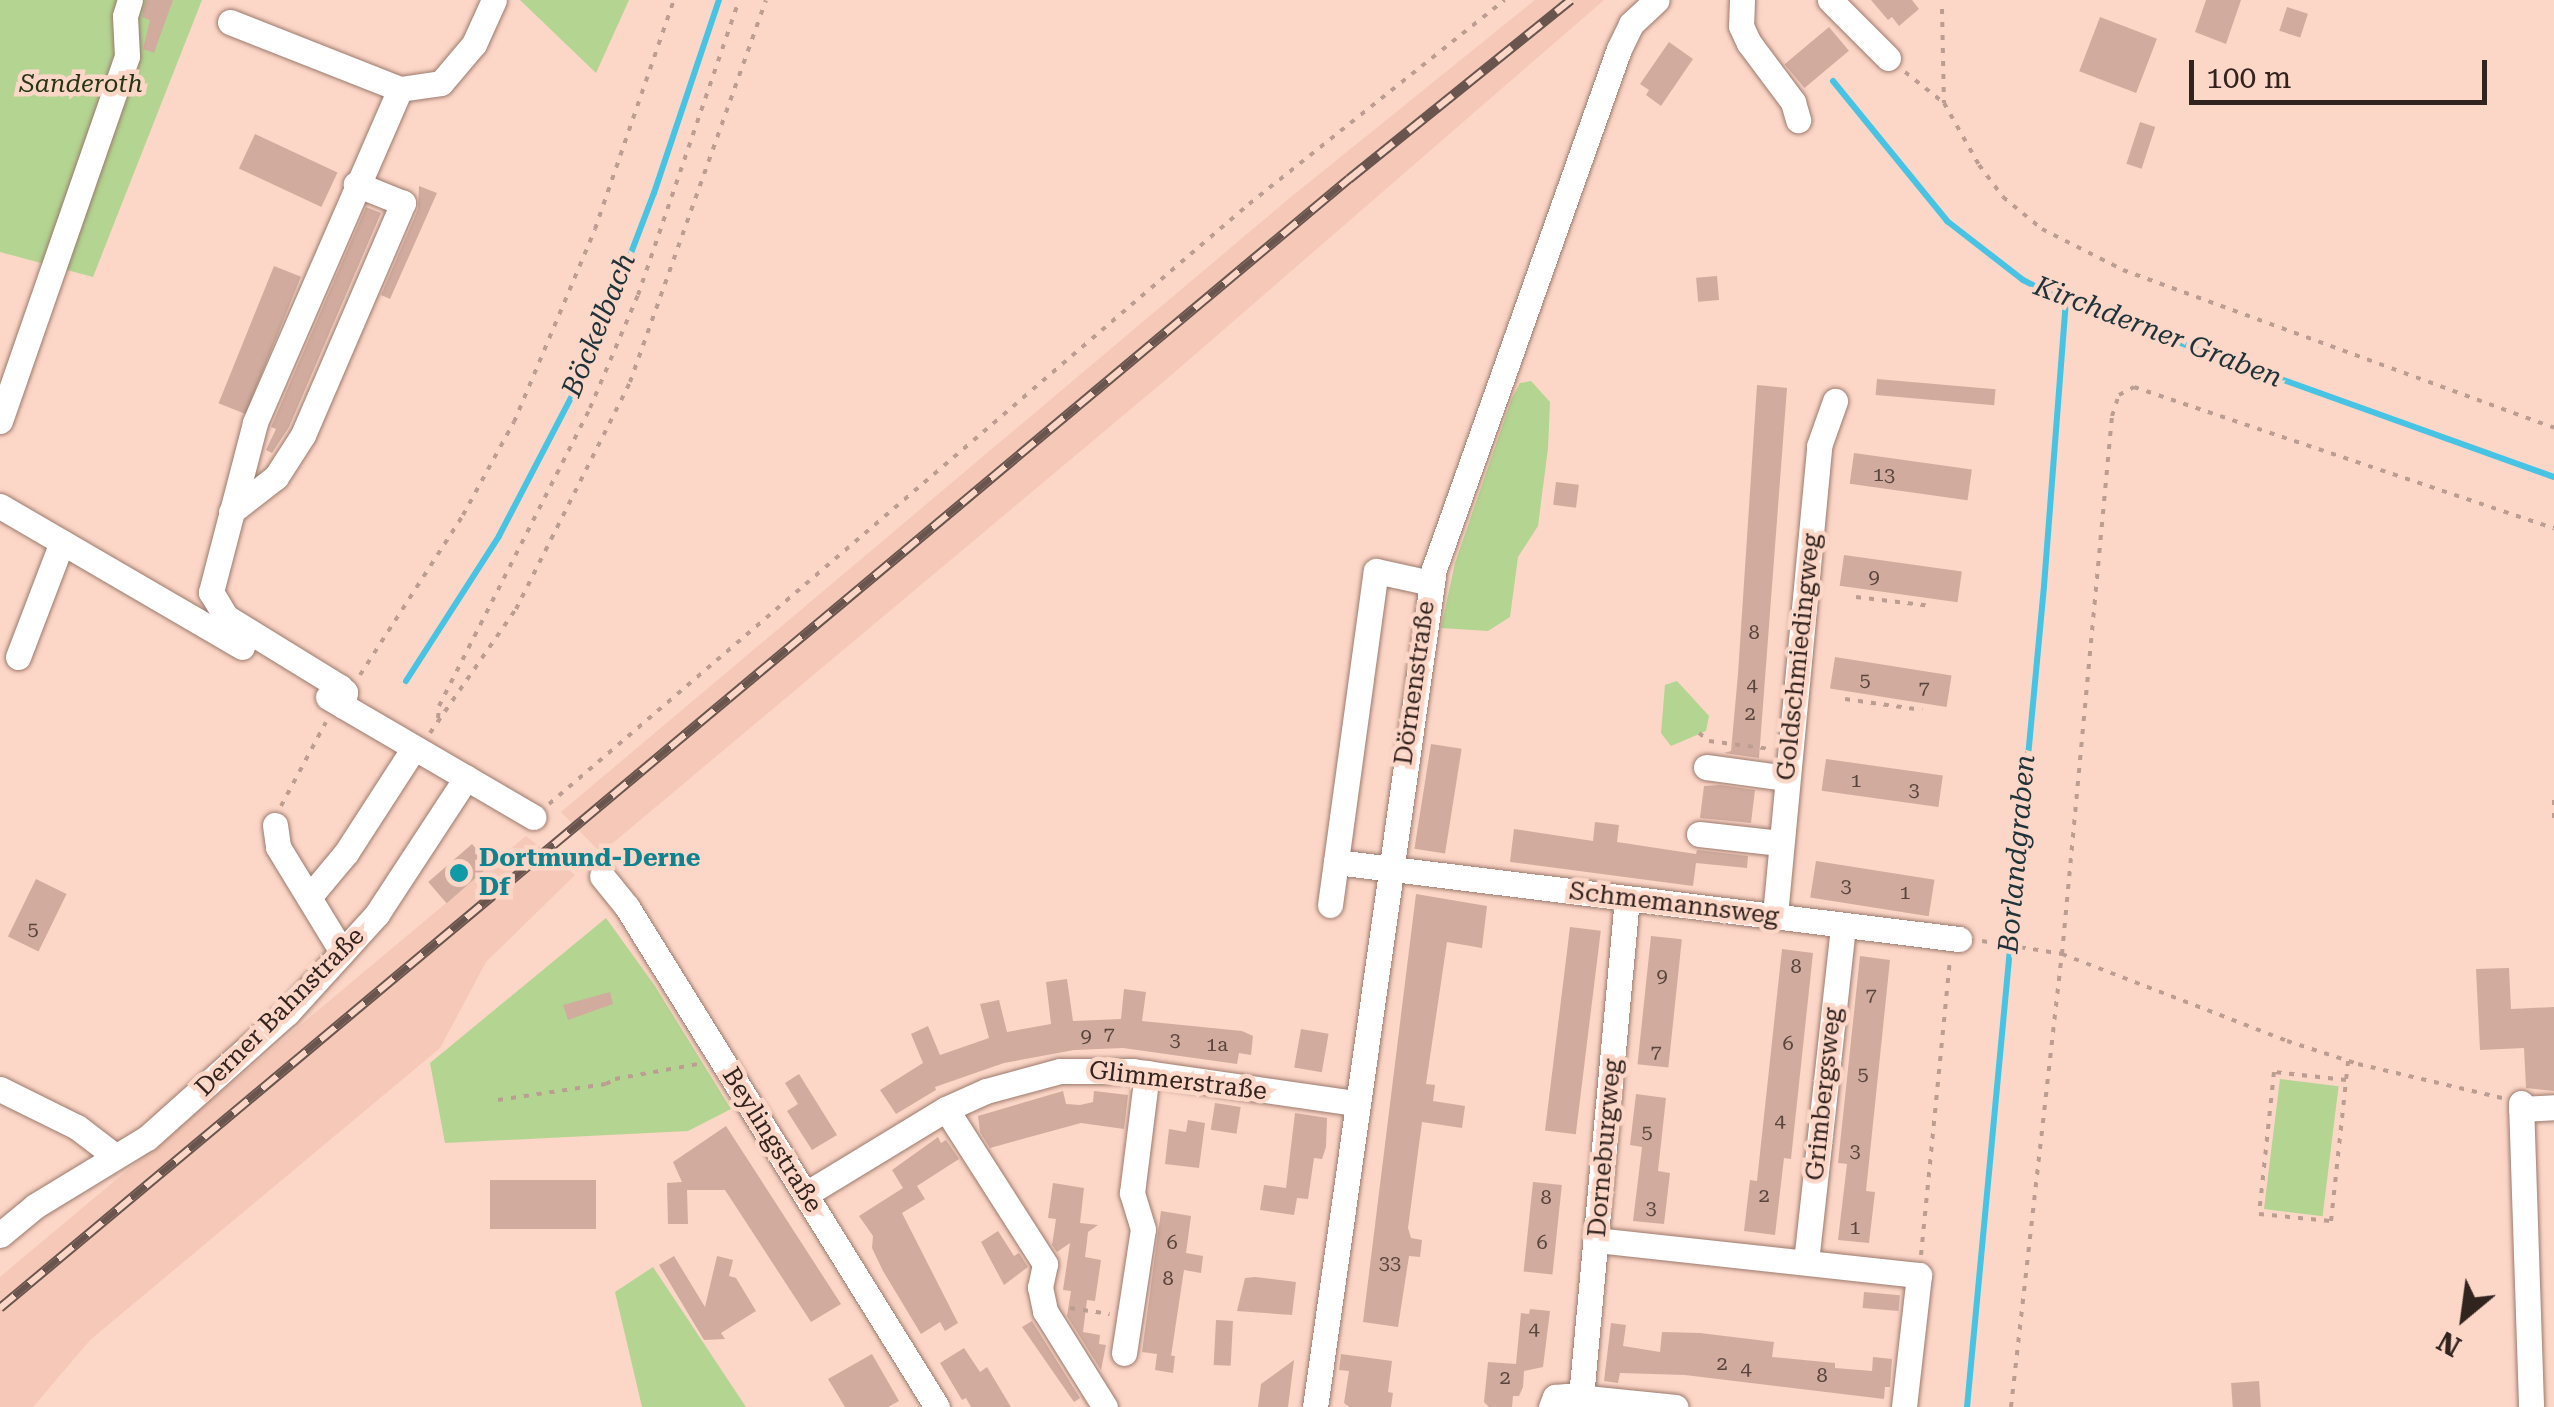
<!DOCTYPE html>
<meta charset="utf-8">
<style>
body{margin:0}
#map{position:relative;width:2554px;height:1407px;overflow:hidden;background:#fcd6c7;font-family:"Roboto Serif",serif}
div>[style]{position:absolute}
.built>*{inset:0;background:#f5c8b7}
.green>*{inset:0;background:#b3d591;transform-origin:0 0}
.stream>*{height:6px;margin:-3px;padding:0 3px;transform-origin:3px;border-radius:3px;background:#47c3e4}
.building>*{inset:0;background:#d1ac9e;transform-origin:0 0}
.path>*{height:4px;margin-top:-2px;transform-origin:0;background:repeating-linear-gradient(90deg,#bc9d92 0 5px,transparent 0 13px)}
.roads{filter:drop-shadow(0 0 2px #9c7a6d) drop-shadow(0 0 2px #9c7a6d)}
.minor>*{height:25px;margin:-12.5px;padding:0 12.5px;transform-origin:12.5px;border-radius:12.5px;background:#fff}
.rail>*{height:10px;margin-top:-5px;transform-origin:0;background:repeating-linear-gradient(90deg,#fcd6c7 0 19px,#69554d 0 38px);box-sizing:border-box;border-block:2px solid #69554d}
.dots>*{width:28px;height:28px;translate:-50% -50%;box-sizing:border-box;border:5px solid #fcd6c7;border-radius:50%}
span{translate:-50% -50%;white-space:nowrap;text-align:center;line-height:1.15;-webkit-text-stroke:9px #fcd6c7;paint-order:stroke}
.number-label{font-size:20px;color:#59453e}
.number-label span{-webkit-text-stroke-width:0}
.park-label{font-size:25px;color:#263614;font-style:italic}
.street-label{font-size:25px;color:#31231e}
.culture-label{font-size:25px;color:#0d838f;font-weight:700}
.left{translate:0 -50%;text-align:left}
.water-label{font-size:28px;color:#1e3339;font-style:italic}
.north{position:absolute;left:2414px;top:1267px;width:100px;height:100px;-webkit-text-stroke:8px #fcd6c7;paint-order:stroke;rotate:209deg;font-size:28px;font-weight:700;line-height:40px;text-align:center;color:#31231e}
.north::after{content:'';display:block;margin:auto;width:35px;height:45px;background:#31231e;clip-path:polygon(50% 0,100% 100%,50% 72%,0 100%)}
.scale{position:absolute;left:2189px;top:60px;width:298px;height:45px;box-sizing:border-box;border:5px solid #31231e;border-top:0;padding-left:12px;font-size:30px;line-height:35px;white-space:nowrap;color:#31231e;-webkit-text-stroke:8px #fcd6c7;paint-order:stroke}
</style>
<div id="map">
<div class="built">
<div style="clip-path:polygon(1535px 0,1604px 0,1169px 377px,608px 847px,600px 852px,561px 812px,1291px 197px)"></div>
<div style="clip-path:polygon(526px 836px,575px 875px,486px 962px,440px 1048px,90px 1340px,33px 1407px,0 1407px,0 1277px)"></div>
</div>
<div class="green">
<div style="clip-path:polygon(0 0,202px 0,93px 277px,0 252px)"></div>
<div style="clip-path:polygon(520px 0,629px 0,596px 73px)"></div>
<div style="clip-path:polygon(1531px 381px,1550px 402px,1548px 448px,1538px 526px,1518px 557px,1510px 617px,1488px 631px,1441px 628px,1455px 563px,1512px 398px,1520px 383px)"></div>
<div style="clip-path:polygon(1677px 681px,1709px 716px,1706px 731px,1671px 746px,1661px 733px,1665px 685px)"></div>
<div style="clip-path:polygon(606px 918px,655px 986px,731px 1109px,688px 1131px,445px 1143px,430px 1063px)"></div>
<div style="left:2280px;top:1079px;width:59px;height:131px;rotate:7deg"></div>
<div style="clip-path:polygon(653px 1267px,746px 1407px,642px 1407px,615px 1292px)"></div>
</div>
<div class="stream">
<div style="left:1833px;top:81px;width:181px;rotate:50.8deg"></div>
<div style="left:1947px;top:221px;width:96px;rotate:37.8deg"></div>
<div style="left:2023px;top:280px;width:48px;rotate:27.1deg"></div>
<div style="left:2066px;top:302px;width:518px;rotate:19.73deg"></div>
<div style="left:406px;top:681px;width:172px;rotate:-57.3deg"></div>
<div style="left:499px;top:536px;width:195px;rotate:-62.5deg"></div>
<div style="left:589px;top:363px;width:182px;rotate:-69.1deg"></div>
<div style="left:654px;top:193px;width:204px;rotate:-71.4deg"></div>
<div style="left:1967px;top:1407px;width:825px;rotate:-84.64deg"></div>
<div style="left:2044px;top:586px;width:285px;rotate:-85.6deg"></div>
</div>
<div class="building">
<div style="clip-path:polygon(146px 0,173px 0,154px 53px,143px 49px,150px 20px,142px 17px)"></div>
<div style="clip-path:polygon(1871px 0,1912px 0,1919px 9px,1899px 26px,1892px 17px,1888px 20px)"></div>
<div style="clip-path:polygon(2206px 0,2241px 0,2226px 44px,2195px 32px)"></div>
<div style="left:2287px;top:7px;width:22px;height:25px;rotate:18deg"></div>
<div style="left:2100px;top:17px;width:61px;height:58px;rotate:21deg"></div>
<div style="left:1829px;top:27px;width:31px;height:58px;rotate:50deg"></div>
<div style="clip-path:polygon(1669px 42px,1693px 59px,1661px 106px,1646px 95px,1649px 90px,1640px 84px)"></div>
<div style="left:2140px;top:122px;width:16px;height:44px;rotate:18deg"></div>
<div style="left:255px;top:134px;width:91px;height:38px;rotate:25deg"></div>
<div style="clip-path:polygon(419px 186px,437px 193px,390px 299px,381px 295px,418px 209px)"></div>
<div style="clip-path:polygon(366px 207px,381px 213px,289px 427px,272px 453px,266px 450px,276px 429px,271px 427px)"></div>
<div style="left:274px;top:266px;width:29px;height:148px;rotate:22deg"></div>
<div style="left:1717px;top:276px;width:24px;height:21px;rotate:85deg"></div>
<div style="left:1877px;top:379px;width:119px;height:16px;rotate:5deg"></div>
<div style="clip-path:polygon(1757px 385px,1787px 388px,1759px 758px,1724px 753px,1731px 751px,1738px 674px)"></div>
<div style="left:1854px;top:453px;width:119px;height:31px;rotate:8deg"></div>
<div style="left:1556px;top:482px;width:23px;height:23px;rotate:7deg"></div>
<div style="left:1844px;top:555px;width:119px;height:31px;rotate:8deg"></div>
<div style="left:1835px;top:657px;width:118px;height:32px;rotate:9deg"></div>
<div style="left:1431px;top:744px;width:31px;height:106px;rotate:9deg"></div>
<div style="left:1826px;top:759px;width:118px;height:32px;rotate:8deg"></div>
<div style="clip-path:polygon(1720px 785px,1755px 790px,1751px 823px,1700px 818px,1704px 786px)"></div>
<div style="clip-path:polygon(1595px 822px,1619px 825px,1617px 842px,1696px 854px,1697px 850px,1748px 856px,1747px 868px,1696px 863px,1693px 886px,1510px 862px,1514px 829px,1593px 841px)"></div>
<div style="left:472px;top:844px;width:28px;height:58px;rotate:49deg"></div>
<div style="left:1816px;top:861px;width:120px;height:37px;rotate:9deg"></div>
<div style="left:36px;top:879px;width:34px;height:64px;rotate:26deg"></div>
<div style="clip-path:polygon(1416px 894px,1487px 906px,1482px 948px,1447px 942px,1426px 1084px,1435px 1085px,1433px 1101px,1465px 1106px,1462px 1128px,1422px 1122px,1408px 1228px,1411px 1238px,1422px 1240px,1420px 1257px,1409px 1256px,1398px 1327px,1363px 1322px)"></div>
<div style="left:1570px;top:927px;width:31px;height:205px;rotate:7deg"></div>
<div style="left:1651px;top:936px;width:31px;height:129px;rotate:6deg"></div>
<div style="clip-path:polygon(1782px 949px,1813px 953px,1791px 1159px,1784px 1158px,1775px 1235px,1744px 1231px,1750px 1180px,1757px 1181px)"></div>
<div style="clip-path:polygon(1860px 956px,1890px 960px,1866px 1191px,1875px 1192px,1869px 1243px,1838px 1240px,1847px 1164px,1838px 1163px)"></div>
<div style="clip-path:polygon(2509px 968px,2511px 1009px,2554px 1007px,2554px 1091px,2526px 1088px,2524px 1048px,2480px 1050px,2476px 969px)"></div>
<div style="clip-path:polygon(1067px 979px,1073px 1021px,1121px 1019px,1124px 989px,1146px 992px,1142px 1021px,1242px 1031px,1253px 1036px,1251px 1055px,1239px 1053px,1237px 1064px,1123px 1048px,1074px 1050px,1004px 1063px,935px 1087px,936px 1090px,896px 1114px,880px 1090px,923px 1063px,911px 1034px,928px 1026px,940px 1055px,989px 1038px,980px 1004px,999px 1000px,1007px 1032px,1051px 1024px,1046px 982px)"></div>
<div style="clip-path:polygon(610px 992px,613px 1004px,568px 1020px,563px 1005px)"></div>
<div style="left:1301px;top:1029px;width:28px;height:39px;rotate:10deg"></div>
<div style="clip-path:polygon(799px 1074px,837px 1135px,812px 1150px,787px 1111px,798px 1104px,785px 1083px)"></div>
<div style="clip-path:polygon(1063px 1091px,1066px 1104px,1080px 1105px,1093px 1102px,1094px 1091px,1128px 1095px,1124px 1129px,1081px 1123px,990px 1148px,980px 1132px,978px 1116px)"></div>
<div style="clip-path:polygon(1636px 1094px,1666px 1098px,1658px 1171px,1670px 1173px,1664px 1224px,1633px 1221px,1642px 1147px,1630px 1145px)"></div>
<div style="left:1215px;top:1103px;width:26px;height:27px;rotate:9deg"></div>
<div style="clip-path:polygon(1295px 1113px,1327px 1118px,1326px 1147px,1322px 1159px,1314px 1158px,1308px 1199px,1297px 1198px,1294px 1215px,1260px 1210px,1264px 1185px,1286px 1188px)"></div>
<div style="clip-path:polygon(1188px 1120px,1205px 1123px,1199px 1168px,1165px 1164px,1169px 1129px,1186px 1132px)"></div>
<div style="clip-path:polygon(726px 1126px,841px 1304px,811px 1322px,725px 1190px,687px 1190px,688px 1224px,668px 1224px,667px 1183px,682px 1182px,673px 1162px)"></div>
<div style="clip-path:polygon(938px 1137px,941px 1143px,946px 1140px,959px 1159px,917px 1186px,925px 1199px,902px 1213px,958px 1323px,945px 1331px,940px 1322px,921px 1334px,883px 1271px,872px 1248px,873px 1236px,859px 1216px,903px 1188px,892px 1170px)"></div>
<div style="left:490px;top:1180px;width:106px;height:49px"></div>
<div style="left:1533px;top:1182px;width:29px;height:90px;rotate:6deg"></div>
<div style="clip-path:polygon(1053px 1183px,1084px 1188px,1080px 1223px,1098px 1225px,1088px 1232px,1087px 1241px,1085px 1257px,1101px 1260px,1095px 1301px,1087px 1300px,1083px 1332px,1100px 1335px,1099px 1344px,1106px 1345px,1101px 1370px,1067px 1316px,1071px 1291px,1063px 1290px,1070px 1243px,1057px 1252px,1052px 1245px,1056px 1219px,1048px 1218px)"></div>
<div style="clip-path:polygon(1161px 1211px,1191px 1216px,1186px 1253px,1203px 1256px,1201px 1273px,1184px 1270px,1171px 1356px,1164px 1355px,1175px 1356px,1173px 1373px,1155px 1370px,1157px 1354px,1142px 1352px)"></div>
<div style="clip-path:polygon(998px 1231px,1014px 1256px,1019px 1253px,1028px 1267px,1004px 1285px,981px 1242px)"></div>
<div style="clip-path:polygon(674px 1256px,705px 1307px,717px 1256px,733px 1260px,729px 1276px,736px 1278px,756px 1311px,721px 1333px,725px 1339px,704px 1340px,659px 1265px)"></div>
<div style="clip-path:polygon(1255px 1277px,1296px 1282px,1292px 1315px,1237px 1311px,1245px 1278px)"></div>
<div style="left:1864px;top:1292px;width:36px;height:16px;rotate:5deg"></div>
<div style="clip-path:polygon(1530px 1309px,1550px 1311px,1543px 1367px,1524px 1371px,1523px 1387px,1519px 1396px,1513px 1396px,1512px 1407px,1489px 1407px,1484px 1402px,1488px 1362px,1516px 1364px,1521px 1313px,1529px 1314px)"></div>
<div style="left:1216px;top:1320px;width:17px;height:45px;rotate:3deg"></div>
<div style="clip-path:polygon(1032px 1321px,1080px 1398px,1074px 1402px,1022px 1327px)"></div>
<div style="clip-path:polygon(1611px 1323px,1626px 1325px,1623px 1346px,1660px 1352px,1662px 1332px,1700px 1333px,1774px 1342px,1772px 1357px,1835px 1363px,1835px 1368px,1872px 1371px,1873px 1357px,1892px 1359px,1890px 1387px,1885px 1387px,1884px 1399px,1685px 1375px,1620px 1373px,1618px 1383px,1604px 1381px)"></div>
<div style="clip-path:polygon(964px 1348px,980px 1372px,987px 1367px,1011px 1407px,971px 1407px,966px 1398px,962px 1400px,940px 1363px)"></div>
<div style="clip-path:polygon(872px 1354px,899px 1401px,888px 1407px,845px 1407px,828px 1379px)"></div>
<div style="clip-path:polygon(1341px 1354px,1392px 1361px,1388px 1392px,1393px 1393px,1391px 1407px,1349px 1407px,1344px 1403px,1349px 1371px,1339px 1370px)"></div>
<div style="clip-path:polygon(1294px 1360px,1288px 1407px,1258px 1407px,1261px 1384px)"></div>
<div style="left:2259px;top:1381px;width:26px;height:28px;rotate:86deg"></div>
</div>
<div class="path">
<div style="left:1942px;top:9px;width:94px;rotate:88.8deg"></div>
<div style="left:1944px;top:103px;width:71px;rotate:60.6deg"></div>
<div style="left:1979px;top:165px;width:40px;rotate:53deg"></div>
<div style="left:2003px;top:197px;width:50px;rotate:39.4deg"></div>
<div style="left:2042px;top:229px;width:91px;rotate:26.8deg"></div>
<div style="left:2123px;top:270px;width:459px;rotate:20.1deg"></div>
<div style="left:1905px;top:72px;width:50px;rotate:38.5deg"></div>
<div style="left:1856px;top:597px;width:76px;rotate:6.8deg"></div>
<div style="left:360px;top:675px;width:190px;rotate:-57.2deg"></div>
<div style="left:463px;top:515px;width:106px;rotate:-61.3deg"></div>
<div style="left:514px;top:422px;width:209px;rotate:-67.2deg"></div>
<div style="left:595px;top:229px;width:242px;rotate:-71deg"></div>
<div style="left:1845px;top:699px;width:78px;rotate:8.1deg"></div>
<div style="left:438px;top:718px;width:12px;rotate:-85deg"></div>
<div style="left:439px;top:706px;width:334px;rotate:-63.1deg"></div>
<div style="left:590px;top:408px;width:123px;rotate:-67deg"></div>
<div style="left:638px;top:295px;width:312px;rotate:-71.1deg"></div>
<div style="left:430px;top:733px;width:151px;rotate:-55.3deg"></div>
<div style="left:516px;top:609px;width:254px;rotate:-63.3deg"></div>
<div style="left:630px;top:382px;width:405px;rotate:-70.4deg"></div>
<div style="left:1699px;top:733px;width:13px;rotate:39deg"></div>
<div style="left:1709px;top:741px;width:63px;rotate:7.4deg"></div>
<div style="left:2554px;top:800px;width:25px;rotate:90deg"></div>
<div style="left:549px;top:804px;width:922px;rotate:-40.6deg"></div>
<div style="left:1249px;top:204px;width:327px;rotate:-38.6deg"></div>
<div style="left:281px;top:806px;width:95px;rotate:-61.8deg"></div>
<div style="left:1982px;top:941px;width:81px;rotate:9.2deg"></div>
<div style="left:2062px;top:954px;width:241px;rotate:21.1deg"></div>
<div style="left:2287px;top:1041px;width:75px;rotate:17.9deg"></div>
<div style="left:2358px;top:1064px;width:148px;rotate:13.3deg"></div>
<div style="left:2346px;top:1080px;width:72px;rotate:-173.7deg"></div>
<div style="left:2274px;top:1072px;width:143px;rotate:96deg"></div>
<div style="left:2259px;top:1214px;width:72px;rotate:5.6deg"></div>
<div style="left:2331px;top:1221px;width:161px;rotate:-83.9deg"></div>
<div style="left:498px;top:1100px;width:109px;rotate:-8.4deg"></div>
<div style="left:606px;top:1084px;width:10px;rotate:-29deg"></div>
<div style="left:615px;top:1079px;width:84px;rotate:-10.2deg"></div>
<div style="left:1921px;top:1255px;width:295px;rotate:-84.4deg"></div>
<div style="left:1070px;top:1308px;width:40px;rotate:8.5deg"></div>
<div style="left:2011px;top:1407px;width:456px;rotate:-83.6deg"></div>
<div style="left:2062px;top:954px;width:540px;rotate:-84.69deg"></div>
<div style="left:2112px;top:416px;width:22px;rotate:-72deg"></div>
<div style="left:2119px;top:395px;width:17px;rotate:-28deg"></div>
<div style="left:2134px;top:387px;width:443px;rotate:18.6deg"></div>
</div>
<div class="roads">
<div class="minor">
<div style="left:1742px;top:0;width:26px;rotate:92deg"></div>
<div style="left:1741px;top:26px;width:19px;rotate:65deg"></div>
<div style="left:1749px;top:43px;width:74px;rotate:53.3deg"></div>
<div style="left:1793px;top:102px;width:19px;rotate:74deg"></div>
<div style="left:1830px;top:0;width:82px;rotate:45deg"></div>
<div style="left:230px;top:22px;width:183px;rotate:21.5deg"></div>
<div style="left:400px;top:89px;width:364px;rotate:113.5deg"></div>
<div style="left:255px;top:423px;width:175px;rotate:104.6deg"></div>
<div style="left:211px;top:592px;width:29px;rotate:59deg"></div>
<div style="left:226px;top:617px;width:134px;rotate:31.6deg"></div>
<div style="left:340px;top:687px;width:7px;rotate:45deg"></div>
<div style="left:345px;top:692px;width:14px;rotate:98deg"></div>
<div style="left:400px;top:89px;width:41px;rotate:-8.3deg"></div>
<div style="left:441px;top:83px;width:51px;rotate:-49.8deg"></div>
<div style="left:474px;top:44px;width:48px;rotate:-65.6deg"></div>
<div style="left:0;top:421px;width:386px;rotate:-70.8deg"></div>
<div style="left:127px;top:56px;width:40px;rotate:-92.9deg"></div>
<div style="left:125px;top:16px;width:17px;rotate:-73deg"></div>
<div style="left:0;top:506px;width:280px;rotate:30.2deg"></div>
<div style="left:231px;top:512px;width:57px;rotate:-37.9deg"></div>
<div style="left:276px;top:477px;width:50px;rotate:-57.3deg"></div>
<div style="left:303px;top:435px;width:253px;rotate:-66.7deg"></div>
<div style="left:403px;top:203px;width:51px;rotate:-158deg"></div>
<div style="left:18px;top:657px;width:123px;rotate:-69.1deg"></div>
<div style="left:328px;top:697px;width:238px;rotate:30.3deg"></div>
<div style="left:1706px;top:767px;width:81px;rotate:7.8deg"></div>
<div style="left:275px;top:825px;width:22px;rotate:82deg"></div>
<div style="left:278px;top:847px;width:123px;rotate:58.6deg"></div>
<div style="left:1699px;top:834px;width:82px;rotate:6.3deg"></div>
<div style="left:1336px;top:862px;width:628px;rotate:7.05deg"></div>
<div style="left:602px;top:876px;width:40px;rotate:51deg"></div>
<div style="left:627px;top:907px;width:588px;rotate:58.2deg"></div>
<div style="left:310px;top:896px;width:56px;rotate:-50.1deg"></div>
<div style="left:346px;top:853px;width:125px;rotate:-57.1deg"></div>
<div style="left:1330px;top:905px;width:337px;rotate:-82.2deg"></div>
<div style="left:1376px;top:571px;width:56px;rotate:12.3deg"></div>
<div style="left:1775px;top:915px;width:471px;rotate:-84.6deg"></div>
<div style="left:1819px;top:446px;width:48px;rotate:-70.4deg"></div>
<div style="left:0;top:1089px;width:86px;rotate:26.3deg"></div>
<div style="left:77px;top:1127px;width:48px;rotate:37.3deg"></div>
<div style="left:2521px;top:1103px;width:304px;rotate:88.1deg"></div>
<div style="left:946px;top:1109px;width:184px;rotate:57.4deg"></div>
<div style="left:1045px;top:1264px;width:24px;rotate:102deg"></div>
<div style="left:1040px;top:1287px;width:25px;rotate:78deg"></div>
<div style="left:1045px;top:1311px;width:113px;rotate:58deg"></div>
<div style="left:2521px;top:1109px;width:33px;rotate:-3deg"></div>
<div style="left:806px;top:1194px;width:164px;rotate:-31.3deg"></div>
<div style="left:946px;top:1109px;width:44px;rotate:-24.2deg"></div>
<div style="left:986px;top:1091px;width:77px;rotate:-15.1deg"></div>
<div style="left:1060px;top:1071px;width:73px"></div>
<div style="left:1133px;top:1071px;width:225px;rotate:8.2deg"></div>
<div style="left:0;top:1235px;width:45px;rotate:-39.6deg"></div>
<div style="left:35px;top:1206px;width:131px;rotate:-31.3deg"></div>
<div style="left:147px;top:1138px;width:188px;rotate:-41.8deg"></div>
<div style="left:287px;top:1013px;width:134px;rotate:-47.7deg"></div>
<div style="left:377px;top:914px;width:163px;rotate:-56.8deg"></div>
<div style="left:1596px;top:1240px;width:325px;rotate:6.2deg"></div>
<div style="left:1919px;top:1275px;width:133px;rotate:96.5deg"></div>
<div style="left:1806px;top:1262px;width:338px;rotate:-83.7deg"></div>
<div style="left:1124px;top:1353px;width:125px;rotate:-81.3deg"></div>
<div style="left:1143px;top:1229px;width:38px;rotate:-107deg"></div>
<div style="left:1132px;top:1193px;width:121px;rotate:-82.9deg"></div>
<div style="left:1581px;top:1397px;width:501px;rotate:-84.73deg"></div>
<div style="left:1315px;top:1407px;width:846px;rotate:-81.92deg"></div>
<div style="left:1434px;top:569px;width:552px;rotate:-70.42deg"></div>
<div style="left:1619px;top:49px;width:28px;rotate:-64deg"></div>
<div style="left:1631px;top:24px;width:35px;rotate:-43deg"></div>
<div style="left:1551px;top:1407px;width:11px;rotate:-68deg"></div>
<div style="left:1555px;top:1397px;width:12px;rotate:-5deg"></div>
<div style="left:1567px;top:1396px;width:109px;rotate:5.8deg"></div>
</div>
</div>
<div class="rail">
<div style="left:0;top:1308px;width:1759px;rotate:-39.93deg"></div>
<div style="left:1349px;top:179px;width:285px;rotate:-38.9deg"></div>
</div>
<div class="dots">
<div style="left:459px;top:873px;background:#0f9aa8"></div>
</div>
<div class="number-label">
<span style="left:1884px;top:474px">13</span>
<span style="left:1874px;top:576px">9</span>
<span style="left:1754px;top:632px">8</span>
<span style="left:1865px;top:679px">5</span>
<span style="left:1752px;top:684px">4</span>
<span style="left:1924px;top:688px">7</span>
<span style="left:1750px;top:713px">2</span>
<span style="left:1856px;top:780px">1</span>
<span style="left:1914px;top:789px">3</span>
<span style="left:1846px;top:885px">3</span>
<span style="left:1905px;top:892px">1</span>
<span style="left:33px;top:928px">5</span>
<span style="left:1796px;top:966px">8</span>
<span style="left:1662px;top:975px">9</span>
<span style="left:1871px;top:995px">7</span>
<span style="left:1109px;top:1034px">7</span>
<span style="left:1086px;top:1035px">9</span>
<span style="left:1175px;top:1039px">3</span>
<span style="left:1788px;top:1043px">6</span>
<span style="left:1217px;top:1044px">1a</span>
<span style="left:1656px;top:1052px">7</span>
<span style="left:1863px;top:1073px">5</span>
<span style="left:1780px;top:1120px">4</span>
<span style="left:1647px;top:1131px">5</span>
<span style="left:1855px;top:1150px">3</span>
<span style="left:1764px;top:1195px">2</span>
<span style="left:1546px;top:1197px">8</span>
<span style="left:1651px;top:1207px">3</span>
<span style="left:1855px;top:1227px">1</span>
<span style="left:1172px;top:1242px">6</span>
<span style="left:1542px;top:1242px">6</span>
<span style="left:1390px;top:1262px">33</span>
<span style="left:1168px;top:1278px">8</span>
<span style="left:1534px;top:1328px">4</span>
<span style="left:1722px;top:1363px">2</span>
<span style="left:1746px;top:1368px">4</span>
<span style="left:1822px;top:1375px">8</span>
<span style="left:1505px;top:1377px">2</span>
</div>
<div class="park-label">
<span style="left:81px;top:84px">Sanderoth</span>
</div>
<div class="street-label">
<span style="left:1799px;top:657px;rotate:-84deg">Goldschmiedingweg</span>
<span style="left:1415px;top:683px;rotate:-82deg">Dörnenstraße</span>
<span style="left:1674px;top:904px;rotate:7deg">Schmemannsweg</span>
<span style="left:280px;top:1012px;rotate:-45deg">Derner Bahnstraße</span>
<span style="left:1178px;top:1081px;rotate:7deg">Glimmerstraße</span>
<span style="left:1824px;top:1094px;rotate:-84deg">Grimbergsweg</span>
<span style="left:772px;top:1140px;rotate:58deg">Beylingstraße</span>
<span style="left:1605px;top:1148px;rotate:-85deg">Dorneburgweg</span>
</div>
<div class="culture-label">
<span class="left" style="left:479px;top:873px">Dortmund-Derne<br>Df</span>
</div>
<div class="water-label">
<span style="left:599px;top:325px;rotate:-68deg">Böckelbach</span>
<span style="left:2158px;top:332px;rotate:21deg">Kirchderner Graben</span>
<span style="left:2017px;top:854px;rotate:-85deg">Borlandgraben</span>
</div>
<div class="north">N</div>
<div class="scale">100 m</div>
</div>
